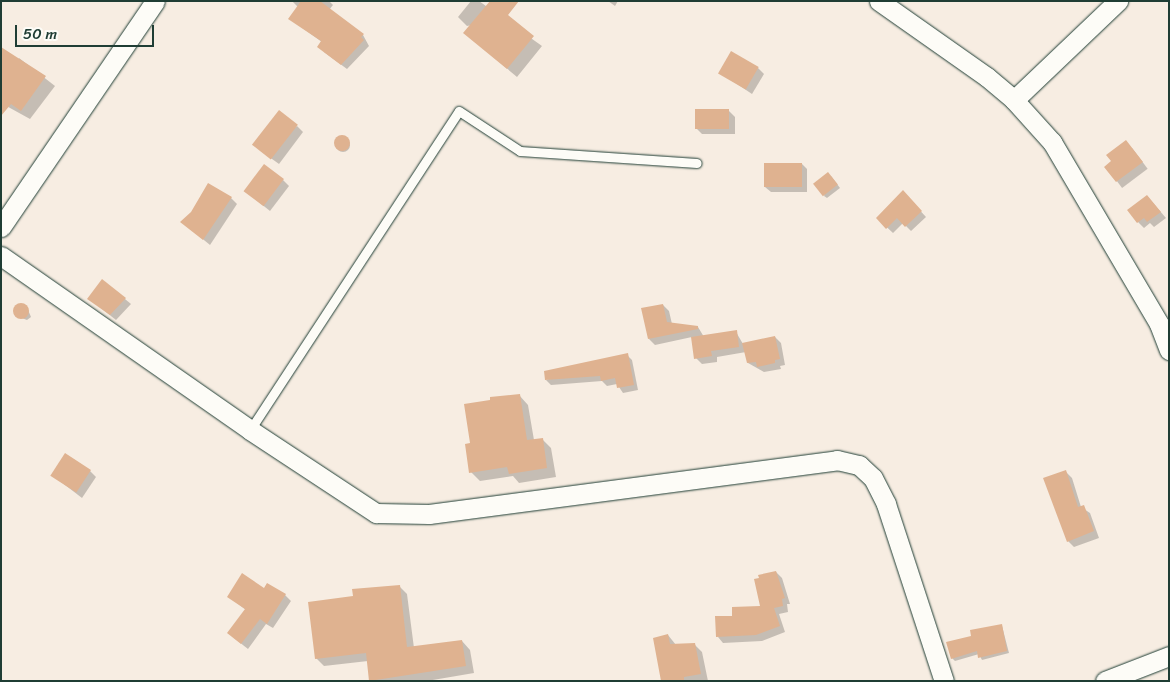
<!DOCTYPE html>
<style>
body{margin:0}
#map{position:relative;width:1170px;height:682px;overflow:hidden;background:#f7ede2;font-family:Sriracha,sans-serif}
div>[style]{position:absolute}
.shadow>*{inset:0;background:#0003;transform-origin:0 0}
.round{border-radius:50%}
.building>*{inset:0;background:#dfb290;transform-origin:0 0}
.roads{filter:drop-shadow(0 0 1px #1f3d34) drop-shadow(0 0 1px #1f3d34)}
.service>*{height:9px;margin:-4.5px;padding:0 4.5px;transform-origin:4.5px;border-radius:4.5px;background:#fdfcf7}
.minor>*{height:19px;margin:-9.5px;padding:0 9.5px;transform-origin:9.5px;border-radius:9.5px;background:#fdfcf7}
span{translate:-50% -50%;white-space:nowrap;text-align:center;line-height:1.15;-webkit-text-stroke:4.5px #fdfcf7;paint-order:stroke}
.frame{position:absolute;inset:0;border:2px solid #1f3d34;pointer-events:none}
.scale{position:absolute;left:15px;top:25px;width:139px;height:22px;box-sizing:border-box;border:2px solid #1f3d34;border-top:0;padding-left:6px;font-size:15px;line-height:18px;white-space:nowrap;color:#1f3d34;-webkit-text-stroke:4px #fdfcf7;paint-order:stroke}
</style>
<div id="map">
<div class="shadow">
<div style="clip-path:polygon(292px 1px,329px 1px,333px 5px,329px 10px,363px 35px,369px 46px,347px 69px,324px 52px,322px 42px,290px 19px,298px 7px)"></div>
<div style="clip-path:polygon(471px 1px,479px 1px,542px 46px,517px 77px,465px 33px,472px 25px,467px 26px,458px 17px)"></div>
<div style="clip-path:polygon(608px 1px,618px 1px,615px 6px)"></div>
<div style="clip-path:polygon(19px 58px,55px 86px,30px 119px,1px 103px)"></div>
<div style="clip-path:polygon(758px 68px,764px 74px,752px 94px,719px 72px)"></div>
<div style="clip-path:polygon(729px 111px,735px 117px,735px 134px,702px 134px,696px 128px)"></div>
<div style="clip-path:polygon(297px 126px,303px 132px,279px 164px,261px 151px)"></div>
<div class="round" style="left:336px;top:138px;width:14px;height:14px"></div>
<div style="left:1132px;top:148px;width:26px;height:32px;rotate:53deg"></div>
<div style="clip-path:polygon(802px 164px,807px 169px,807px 192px,771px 192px,765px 187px)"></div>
<div style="clip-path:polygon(831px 176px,840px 188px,827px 198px,824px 196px)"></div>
<div style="clip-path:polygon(283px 180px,289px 186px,270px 211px,245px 191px)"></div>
<div style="clip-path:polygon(903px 192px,926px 217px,911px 231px,903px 223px,893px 233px,877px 218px)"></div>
<div style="clip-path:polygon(1147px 196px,1166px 218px,1154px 227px,1150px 223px,1144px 228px,1138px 222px)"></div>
<div style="clip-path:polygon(231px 198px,237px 204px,210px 245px,182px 222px,192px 213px)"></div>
<div style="clip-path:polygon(88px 298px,125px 299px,131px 304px,116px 320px)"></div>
<div style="clip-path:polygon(18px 305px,26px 305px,31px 317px,27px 320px,19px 317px,16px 314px)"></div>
<div style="clip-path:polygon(663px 305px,669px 311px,672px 324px,698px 327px,704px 337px,736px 332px,743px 344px,775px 337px,781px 343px,785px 365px,780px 366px,781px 369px,764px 372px,748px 363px,746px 352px,717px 357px,717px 362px,702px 364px,696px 358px,692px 337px,655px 345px,649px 339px)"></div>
<div style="clip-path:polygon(627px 355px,632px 360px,638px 390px,623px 393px,617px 384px,607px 386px,602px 381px,551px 385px,546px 380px)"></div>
<div style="clip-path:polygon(519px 395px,528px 405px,534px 440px,542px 439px,551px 448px,556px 477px,519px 483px,513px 476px,480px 481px,471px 472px,472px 444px,492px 401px)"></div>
<div style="clip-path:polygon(90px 471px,96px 477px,82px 498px,52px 475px)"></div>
<div style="clip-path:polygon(1066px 472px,1072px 478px,1081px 507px,1090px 513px,1099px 538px,1074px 547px,1068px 541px)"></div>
<div style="clip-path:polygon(776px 572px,782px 578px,790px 604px,787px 604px,788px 612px,779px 614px,785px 632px,762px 641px,723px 643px,718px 637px,734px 617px,761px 607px)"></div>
<div style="clip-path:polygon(399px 586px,407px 594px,414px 648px,462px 641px,470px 650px,474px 673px,427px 681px,371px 681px,368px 661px,324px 666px,316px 658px,355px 597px)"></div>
<div style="clip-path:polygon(265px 590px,285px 595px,291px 601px,273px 628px,266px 624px,248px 649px,234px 638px,246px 610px,228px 596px)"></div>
<div style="clip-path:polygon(1002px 626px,1009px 653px,982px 660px,979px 654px,955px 661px,952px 658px,973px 637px)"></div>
<div style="clip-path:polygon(668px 635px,676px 645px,695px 645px,702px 652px,708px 681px,662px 681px)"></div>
</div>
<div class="building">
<div style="clip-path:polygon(301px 1px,320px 1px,364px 34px,361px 37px,364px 40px,341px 65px,317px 47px,321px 41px,288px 19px)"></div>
<div style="clip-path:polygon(490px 1px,519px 1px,508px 15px,534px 36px,507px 69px,463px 33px)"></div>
<div style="clip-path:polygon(1px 47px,46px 76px,21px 111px,11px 104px,1px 116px)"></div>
<div style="left:731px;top:51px;width:32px;height:26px;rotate:30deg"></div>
<div style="left:695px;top:109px;width:34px;height:20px"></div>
<div style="left:279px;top:110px;width:24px;height:44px;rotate:38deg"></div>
<div class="round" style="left:334px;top:135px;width:16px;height:16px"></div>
<div style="clip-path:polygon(1126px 140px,1143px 162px,1116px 182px,1104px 167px,1111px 161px,1106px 155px)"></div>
<div style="left:764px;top:163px;width:38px;height:24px"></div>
<div style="left:264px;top:164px;width:25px;height:34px;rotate:37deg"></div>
<div style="left:828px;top:172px;width:16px;height:19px;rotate:52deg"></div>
<div style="clip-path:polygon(208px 183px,232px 197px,203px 240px,180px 222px,191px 212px)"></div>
<div style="clip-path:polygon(903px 190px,922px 211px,905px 227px,897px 218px,886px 229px,876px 218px)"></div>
<div style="clip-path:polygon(1147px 195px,1161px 212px,1147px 222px,1144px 218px,1137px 223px,1127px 210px)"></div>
<div style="clip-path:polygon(102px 279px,126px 298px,110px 315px,87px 299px)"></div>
<div class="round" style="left:13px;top:303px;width:16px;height:16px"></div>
<div style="clip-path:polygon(663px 304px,667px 322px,698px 326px,698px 329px,648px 339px,641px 308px)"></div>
<div style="clip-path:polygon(737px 330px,739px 347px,711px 351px,712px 356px,694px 359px,691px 337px)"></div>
<div style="clip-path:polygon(775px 336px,780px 359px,775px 360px,775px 363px,757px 367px,756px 362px,747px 363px,742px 343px)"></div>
<div style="clip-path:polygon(628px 353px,634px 385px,617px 388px,615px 378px,601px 381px,600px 376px,545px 380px,544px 371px)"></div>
<div style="clip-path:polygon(520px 394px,527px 440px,543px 438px,547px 468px,509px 474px,507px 467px,469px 473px,465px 444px,470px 443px,464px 404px,490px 400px,490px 397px)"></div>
<div style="left:65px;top:453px;width:31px;height:27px;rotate:33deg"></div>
<div style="clip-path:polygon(1066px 470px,1078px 507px,1084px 505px,1094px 531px,1067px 542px,1043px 478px)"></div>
<div style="clip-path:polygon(776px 571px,785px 598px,782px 599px,783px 606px,774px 608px,780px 626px,756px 635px,716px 637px,715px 616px,732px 616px,732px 607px,760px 606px,754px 579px,759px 578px,758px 575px)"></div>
<div style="clip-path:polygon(242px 573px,264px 588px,267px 583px,286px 594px,267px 624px,260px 619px,241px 644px,227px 633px,245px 609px,227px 597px)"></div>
<div style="clip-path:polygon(400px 585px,407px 647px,462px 640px,466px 666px,369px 681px,366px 653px,315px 659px,308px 602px,353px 596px,352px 589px)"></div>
<div style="clip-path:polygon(1002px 624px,1007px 651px,978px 658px,977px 651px,951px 659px,946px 642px,971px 636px,970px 630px)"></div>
<div style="clip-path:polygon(668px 634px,670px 644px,695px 643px,701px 674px,684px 677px,684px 681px,661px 681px,653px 638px)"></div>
</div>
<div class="roads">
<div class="service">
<div style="left:250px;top:430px;width:381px;rotate:-56.8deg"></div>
<div style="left:459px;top:111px;width:73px;rotate:33.3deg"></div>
<div style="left:520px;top:151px;width:177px;rotate:3.9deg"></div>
</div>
<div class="minor">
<div style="left:879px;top:1px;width:132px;rotate:35.1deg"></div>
<div style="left:987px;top:77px;width:35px;rotate:40deg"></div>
<div style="left:1014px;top:100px;width:57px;rotate:47.9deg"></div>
<div style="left:1052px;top:142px;width:211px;rotate:59.5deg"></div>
<div style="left:1159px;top:324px;width:28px;rotate:69deg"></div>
<div style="left:1014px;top:100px;width:144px;rotate:-43.6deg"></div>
<div style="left:1px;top:227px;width:273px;rotate:-55.7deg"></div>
<div style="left:1px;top:256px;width:304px;rotate:34.9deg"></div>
<div style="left:250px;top:430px;width:151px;rotate:33.4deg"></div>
<div style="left:376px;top:513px;width:53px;rotate:1.1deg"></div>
<div style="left:429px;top:514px;width:412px;rotate:-7.5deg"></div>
<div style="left:837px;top:460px;width:23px;rotate:13deg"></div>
<div style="left:859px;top:465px;width:19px;rotate:43deg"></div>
<div style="left:873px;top:478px;width:29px;rotate:63deg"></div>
<div style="left:886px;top:504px;width:186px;rotate:71.9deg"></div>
<div style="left:1105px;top:681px;width:69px;rotate:-21.3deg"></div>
</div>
</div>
<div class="frame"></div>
<div class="scale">50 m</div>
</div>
